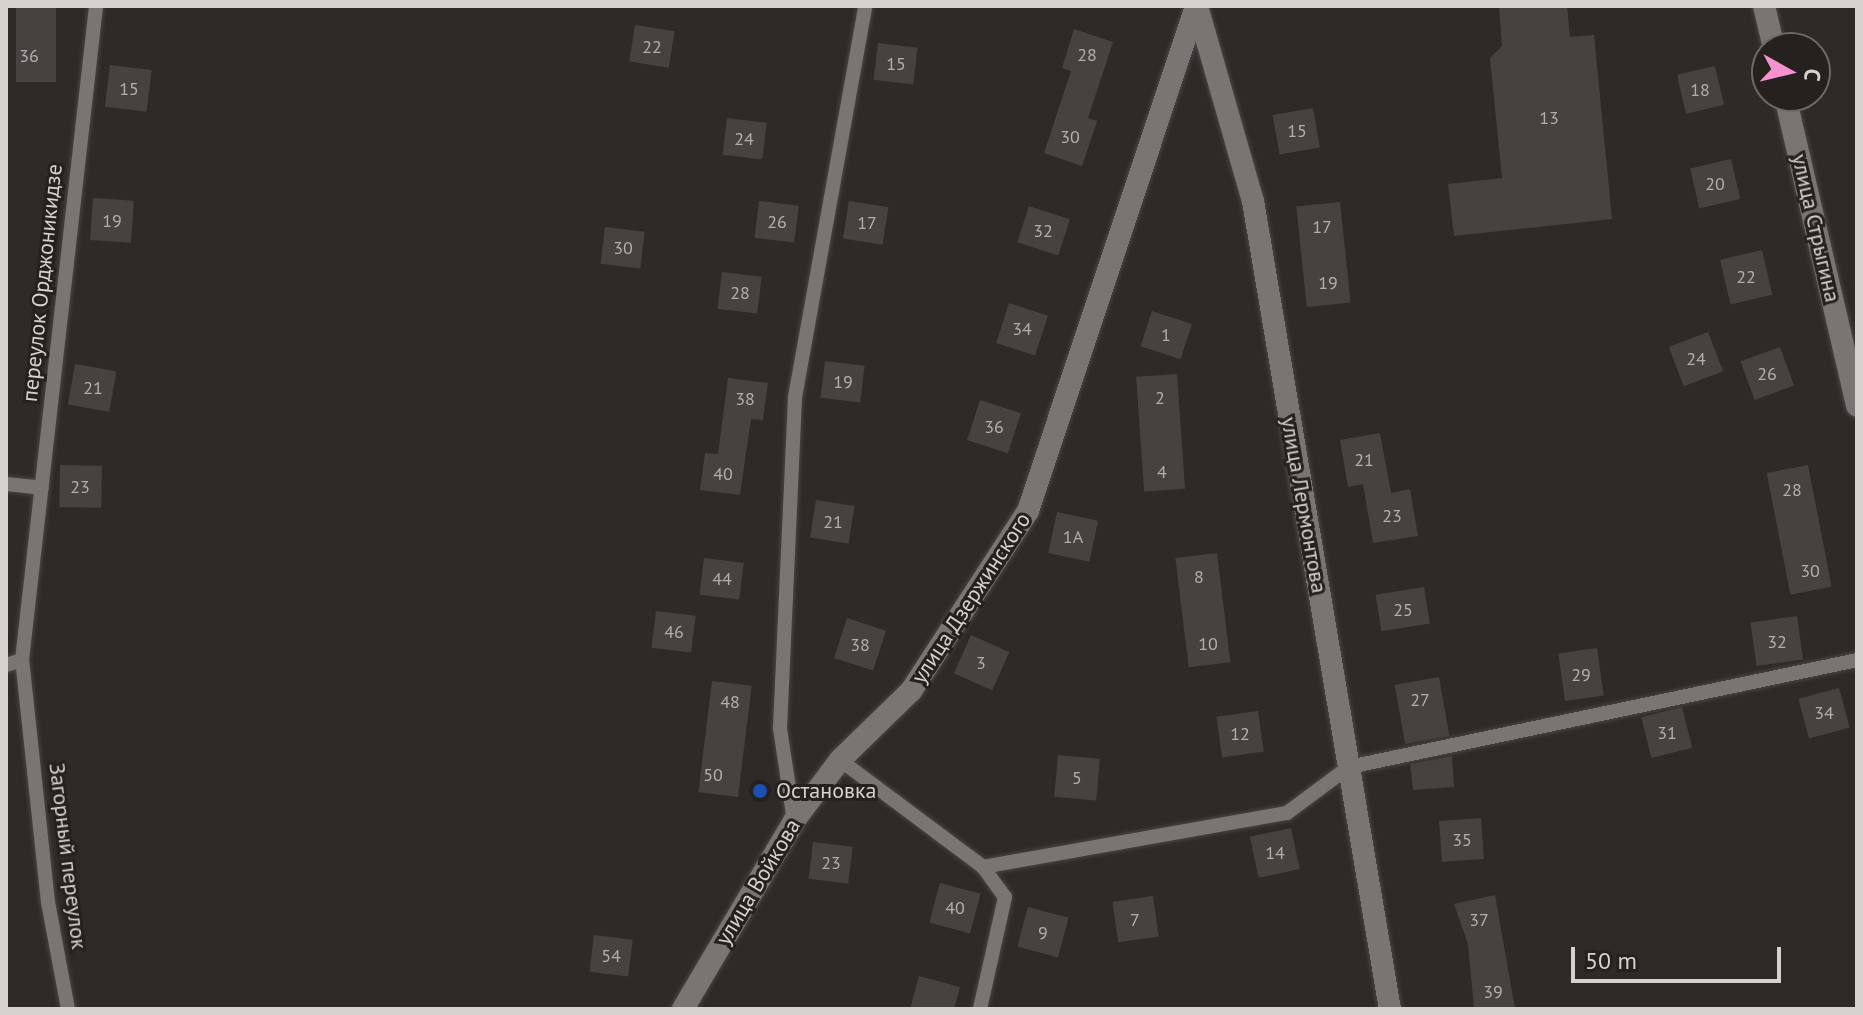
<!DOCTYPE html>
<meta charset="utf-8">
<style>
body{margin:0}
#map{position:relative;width:1863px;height:1015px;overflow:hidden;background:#2f2a28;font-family:"PT Sans",sans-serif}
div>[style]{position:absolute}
.building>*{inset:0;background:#474240;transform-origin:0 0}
.roads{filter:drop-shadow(0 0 2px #484543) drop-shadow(0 0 2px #484543)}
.service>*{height:14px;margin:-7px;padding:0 7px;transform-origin:7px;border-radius:7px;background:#7a7572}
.tertiary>*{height:22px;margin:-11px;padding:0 11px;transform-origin:11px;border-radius:11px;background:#7a7572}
.dots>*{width:22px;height:22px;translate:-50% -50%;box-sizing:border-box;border:4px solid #25211e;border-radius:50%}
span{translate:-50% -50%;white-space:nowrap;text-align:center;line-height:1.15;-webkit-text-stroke:6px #25211e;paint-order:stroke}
.number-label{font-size:18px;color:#b2aeac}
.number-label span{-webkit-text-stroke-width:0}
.street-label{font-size:22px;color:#d5d2d0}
.poi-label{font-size:22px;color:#d5d2d0}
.left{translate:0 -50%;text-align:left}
.frame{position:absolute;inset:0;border:8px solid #d5d2d0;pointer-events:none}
.north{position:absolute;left:1751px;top:32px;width:80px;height:80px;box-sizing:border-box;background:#25211e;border:2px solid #6b6865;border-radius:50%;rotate:98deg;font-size:22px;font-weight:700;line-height:32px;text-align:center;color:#d5d2d0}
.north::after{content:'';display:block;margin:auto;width:28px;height:36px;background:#f790ce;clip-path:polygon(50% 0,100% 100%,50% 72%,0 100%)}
.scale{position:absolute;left:1571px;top:947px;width:210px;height:36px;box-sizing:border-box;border:4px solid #d5d2d0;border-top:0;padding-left:10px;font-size:24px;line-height:28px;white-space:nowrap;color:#d5d2d0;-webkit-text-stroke:6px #25211e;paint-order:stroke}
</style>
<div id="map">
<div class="building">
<div style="left:16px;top:6px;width:40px;height:76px"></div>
<div style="clip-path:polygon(1499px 6px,1567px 6px,1570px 37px,1594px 35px,1612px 219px,1454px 236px,1448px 184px,1502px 178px,1490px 58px,1502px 46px)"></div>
<div style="left:635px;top:25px;width:40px;height:37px;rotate:9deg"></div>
<div style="clip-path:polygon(1074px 29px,1113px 42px,1088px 118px,1097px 121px,1082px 166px,1044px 153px,1071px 71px,1062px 68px)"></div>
<div style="left:878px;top:43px;width:40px;height:37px;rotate:7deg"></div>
<div style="left:110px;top:65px;width:42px;height:42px;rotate:7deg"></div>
<div style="left:1715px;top:66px;width:40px;height:39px;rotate:77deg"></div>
<div style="left:1313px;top:108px;width:40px;height:41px;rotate:80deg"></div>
<div style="left:727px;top:118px;width:40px;height:37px;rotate:7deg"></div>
<div style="left:1731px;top:159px;width:41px;height:42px;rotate:77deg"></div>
<div style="left:93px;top:198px;width:41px;height:42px;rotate:4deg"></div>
<div style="left:759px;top:201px;width:40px;height:37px;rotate:7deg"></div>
<div style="left:849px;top:201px;width:40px;height:38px;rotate:9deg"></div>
<div style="left:1340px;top:202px;width:101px;height:44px;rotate:84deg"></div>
<div style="left:1029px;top:206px;width:43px;height:38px;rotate:18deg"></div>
<div style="left:605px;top:227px;width:40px;height:37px;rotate:7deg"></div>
<div style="left:1762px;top:250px;width:46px;height:43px;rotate:77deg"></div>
<div style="left:722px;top:272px;width:40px;height:37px;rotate:7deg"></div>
<div style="left:1009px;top:303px;width:41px;height:42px;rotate:18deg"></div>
<div style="left:1152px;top:311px;width:42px;height:37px;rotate:18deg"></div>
<div style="left:1708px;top:332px;width:42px;height:42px;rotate:69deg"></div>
<div style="left:1780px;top:347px;width:41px;height:42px;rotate:70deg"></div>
<div style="left:825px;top:361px;width:40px;height:37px;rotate:7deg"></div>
<div style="left:75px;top:364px;width:42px;height:41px;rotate:10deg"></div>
<div style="left:1177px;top:374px;width:115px;height:41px;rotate:86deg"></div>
<div style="clip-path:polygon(728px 378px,768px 383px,763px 420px,751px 419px,740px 495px,700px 490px,705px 453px,718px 454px)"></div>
<div style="left:980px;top:400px;width:43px;height:42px;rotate:18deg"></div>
<div style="clip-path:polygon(1380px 433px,1391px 493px,1410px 489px,1418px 536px,1373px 543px,1363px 484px,1348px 487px,1340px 440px)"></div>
<div style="left:60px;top:465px;width:42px;height:42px;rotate:1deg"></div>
<div style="left:1808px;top:465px;width:124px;height:42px;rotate:79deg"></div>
<div style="left:816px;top:500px;width:39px;height:38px;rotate:9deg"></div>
<div style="left:1057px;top:512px;width:42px;height:42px;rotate:12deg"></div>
<div style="left:1217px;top:553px;width:110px;height:42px;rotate:83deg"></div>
<div style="left:704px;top:558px;width:40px;height:37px;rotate:7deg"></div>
<div style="left:1424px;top:587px;width:37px;height:49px;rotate:81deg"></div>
<div style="left:656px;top:611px;width:40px;height:37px;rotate:7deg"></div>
<div style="left:1797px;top:616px;width:44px;height:47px;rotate:82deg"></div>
<div style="left:847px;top:618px;width:41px;height:42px;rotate:18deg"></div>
<div style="left:971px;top:635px;width:42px;height:42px;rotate:24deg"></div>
<div style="left:1597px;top:648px;width:48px;height:39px;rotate:82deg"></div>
<div style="left:1439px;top:677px;width:60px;height:45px;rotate:80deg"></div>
<div style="left:712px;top:681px;width:40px;height:112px;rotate:7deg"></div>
<div style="left:1839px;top:688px;width:41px;height:42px;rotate:75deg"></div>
<div style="left:1682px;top:707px;width:42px;height:42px;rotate:76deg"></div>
<div style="left:1258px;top:711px;width:41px;height:42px;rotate:82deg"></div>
<div style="left:1058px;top:755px;width:42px;height:42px;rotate:5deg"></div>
<div style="clip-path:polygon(1452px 756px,1454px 787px,1413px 790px,1410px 764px)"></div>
<div style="left:1481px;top:818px;width:41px;height:42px;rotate:86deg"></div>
<div style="left:1291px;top:828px;width:42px;height:42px;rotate:78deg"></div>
<div style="left:813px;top:842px;width:40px;height:37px;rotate:7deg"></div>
<div style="left:940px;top:883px;width:42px;height:41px;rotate:15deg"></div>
<div style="clip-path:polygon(1495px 895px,1515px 1009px,1474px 1009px,1468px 944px,1454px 904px)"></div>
<div style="left:1153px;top:896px;width:41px;height:41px;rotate:82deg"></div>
<div style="left:1028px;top:907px;width:42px;height:41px;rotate:15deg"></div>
<div style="left:594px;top:935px;width:39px;height:37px;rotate:7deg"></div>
<div style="clip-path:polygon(919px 976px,960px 987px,954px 1009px,910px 1009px)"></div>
</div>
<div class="roads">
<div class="service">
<div style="left:6px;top:484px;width:36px;rotate:6deg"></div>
<div style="left:6px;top:665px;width:17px;rotate:-17deg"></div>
<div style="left:840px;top:760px;width:179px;rotate:36.8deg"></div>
<div style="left:983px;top:867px;width:37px;rotate:54deg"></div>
<div style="left:1005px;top:897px;width:115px;rotate:102.6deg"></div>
<div style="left:794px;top:821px;width:94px;rotate:-98.6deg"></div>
<div style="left:780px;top:728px;width:331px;rotate:-87.4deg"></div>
<div style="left:795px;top:397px;width:397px;rotate:-79.8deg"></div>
<div style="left:983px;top:867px;width:309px;rotate:-10.1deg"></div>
<div style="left:1287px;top:813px;width:77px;rotate:-36.6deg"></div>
<div style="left:1349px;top:767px;width:519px;rotate:-11.89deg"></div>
<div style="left:68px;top:1009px;width:109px;rotate:-100.6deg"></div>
<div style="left:48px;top:902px;width:243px;rotate:-96.1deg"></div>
<div style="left:22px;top:660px;width:658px;rotate:-83.54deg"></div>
</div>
<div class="tertiary">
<div style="left:1197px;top:6px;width:203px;rotate:74deg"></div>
<div style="left:1253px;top:201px;width:820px;rotate:80.38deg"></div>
<div style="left:1764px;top:6px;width:43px;rotate:76.6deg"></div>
<div style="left:1785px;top:96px;width:318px;rotate:76.9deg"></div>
<div style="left:683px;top:1009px;width:218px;rotate:-59.4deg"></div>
<div style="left:794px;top:821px;width:76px;rotate:-53deg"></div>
<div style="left:840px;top:760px;width:99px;rotate:-44.2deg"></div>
<div style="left:911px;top:691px;width:215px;rotate:-57deg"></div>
<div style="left:1028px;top:511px;width:532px;rotate:-71.6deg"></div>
</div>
</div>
<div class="dots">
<div style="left:760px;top:791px;background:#1a4fb4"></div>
</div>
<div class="number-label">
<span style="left:652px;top:47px">22</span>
<span style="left:1087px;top:55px">28</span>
<span style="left:29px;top:56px">36</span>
<span style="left:896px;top:64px">15</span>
<span style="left:129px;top:89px">15</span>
<span style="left:1700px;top:90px">18</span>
<span style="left:1549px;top:118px">13</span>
<span style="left:1297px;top:131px">15</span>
<span style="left:1070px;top:137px">30</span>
<span style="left:744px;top:139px">24</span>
<span style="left:1715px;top:184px">20</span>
<span style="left:112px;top:221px">19</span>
<span style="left:777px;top:222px">26</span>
<span style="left:867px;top:223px">17</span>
<span style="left:1322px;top:227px">17</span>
<span style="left:1043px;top:231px">32</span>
<span style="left:623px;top:248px">30</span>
<span style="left:1746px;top:277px">22</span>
<span style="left:1328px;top:283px">19</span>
<span style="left:740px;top:293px">28</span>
<span style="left:1022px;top:329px">34</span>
<span style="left:1166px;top:335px">1</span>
<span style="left:1696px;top:359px">24</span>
<span style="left:1767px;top:374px">26</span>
<span style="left:843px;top:382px">19</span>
<span style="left:93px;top:388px">21</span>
<span style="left:1160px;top:398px">2</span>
<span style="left:745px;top:399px">38</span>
<span style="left:994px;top:427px">36</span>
<span style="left:1364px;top:460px">21</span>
<span style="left:1162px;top:472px">4</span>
<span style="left:723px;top:474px">40</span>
<span style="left:80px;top:487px">23</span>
<span style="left:1792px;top:490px">28</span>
<span style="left:1392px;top:516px">23</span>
<span style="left:833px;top:522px">21</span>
<span style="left:1073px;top:537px">1А</span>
<span style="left:1810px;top:571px">30</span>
<span style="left:1199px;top:577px">8</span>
<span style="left:722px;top:579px">44</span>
<span style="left:1403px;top:610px">25</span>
<span style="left:674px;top:632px">46</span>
<span style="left:1777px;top:642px">32</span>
<span style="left:1208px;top:644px">10</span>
<span style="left:860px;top:645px">38</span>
<span style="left:981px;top:663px">3</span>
<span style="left:1581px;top:675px">29</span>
<span style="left:1420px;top:700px">27</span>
<span style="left:730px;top:702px">48</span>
<span style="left:1824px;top:713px">34</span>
<span style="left:1667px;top:733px">31</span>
<span style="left:1240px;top:734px">12</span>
<span style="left:713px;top:775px">50</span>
<span style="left:1077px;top:778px">5</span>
<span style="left:1462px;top:840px">35</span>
<span style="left:1275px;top:853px">14</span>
<span style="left:831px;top:863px">23</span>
<span style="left:955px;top:908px">40</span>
<span style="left:1135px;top:920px">7</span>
<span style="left:1479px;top:920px">37</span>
<span style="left:1043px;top:933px">9</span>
<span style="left:611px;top:956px">54</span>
<span style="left:1493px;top:992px">39</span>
</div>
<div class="street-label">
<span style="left:1816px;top:228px;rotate:77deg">улица Стрыгина</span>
<span style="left:42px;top:283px;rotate:-84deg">переулок Орджоникидзе</span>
<span style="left:1304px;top:505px;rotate:80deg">улица Лермонтова</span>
<span style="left:971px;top:598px;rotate:-57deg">улица Дзержинского</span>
<span style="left:68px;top:856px;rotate:83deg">Загорный переулок</span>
<span style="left:758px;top:882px;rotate:-59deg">улица Войкова</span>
</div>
<div class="poi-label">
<span class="left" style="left:776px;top:791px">Остановка</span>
</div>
<div class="frame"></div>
<div class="north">С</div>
<div class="scale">50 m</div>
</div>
